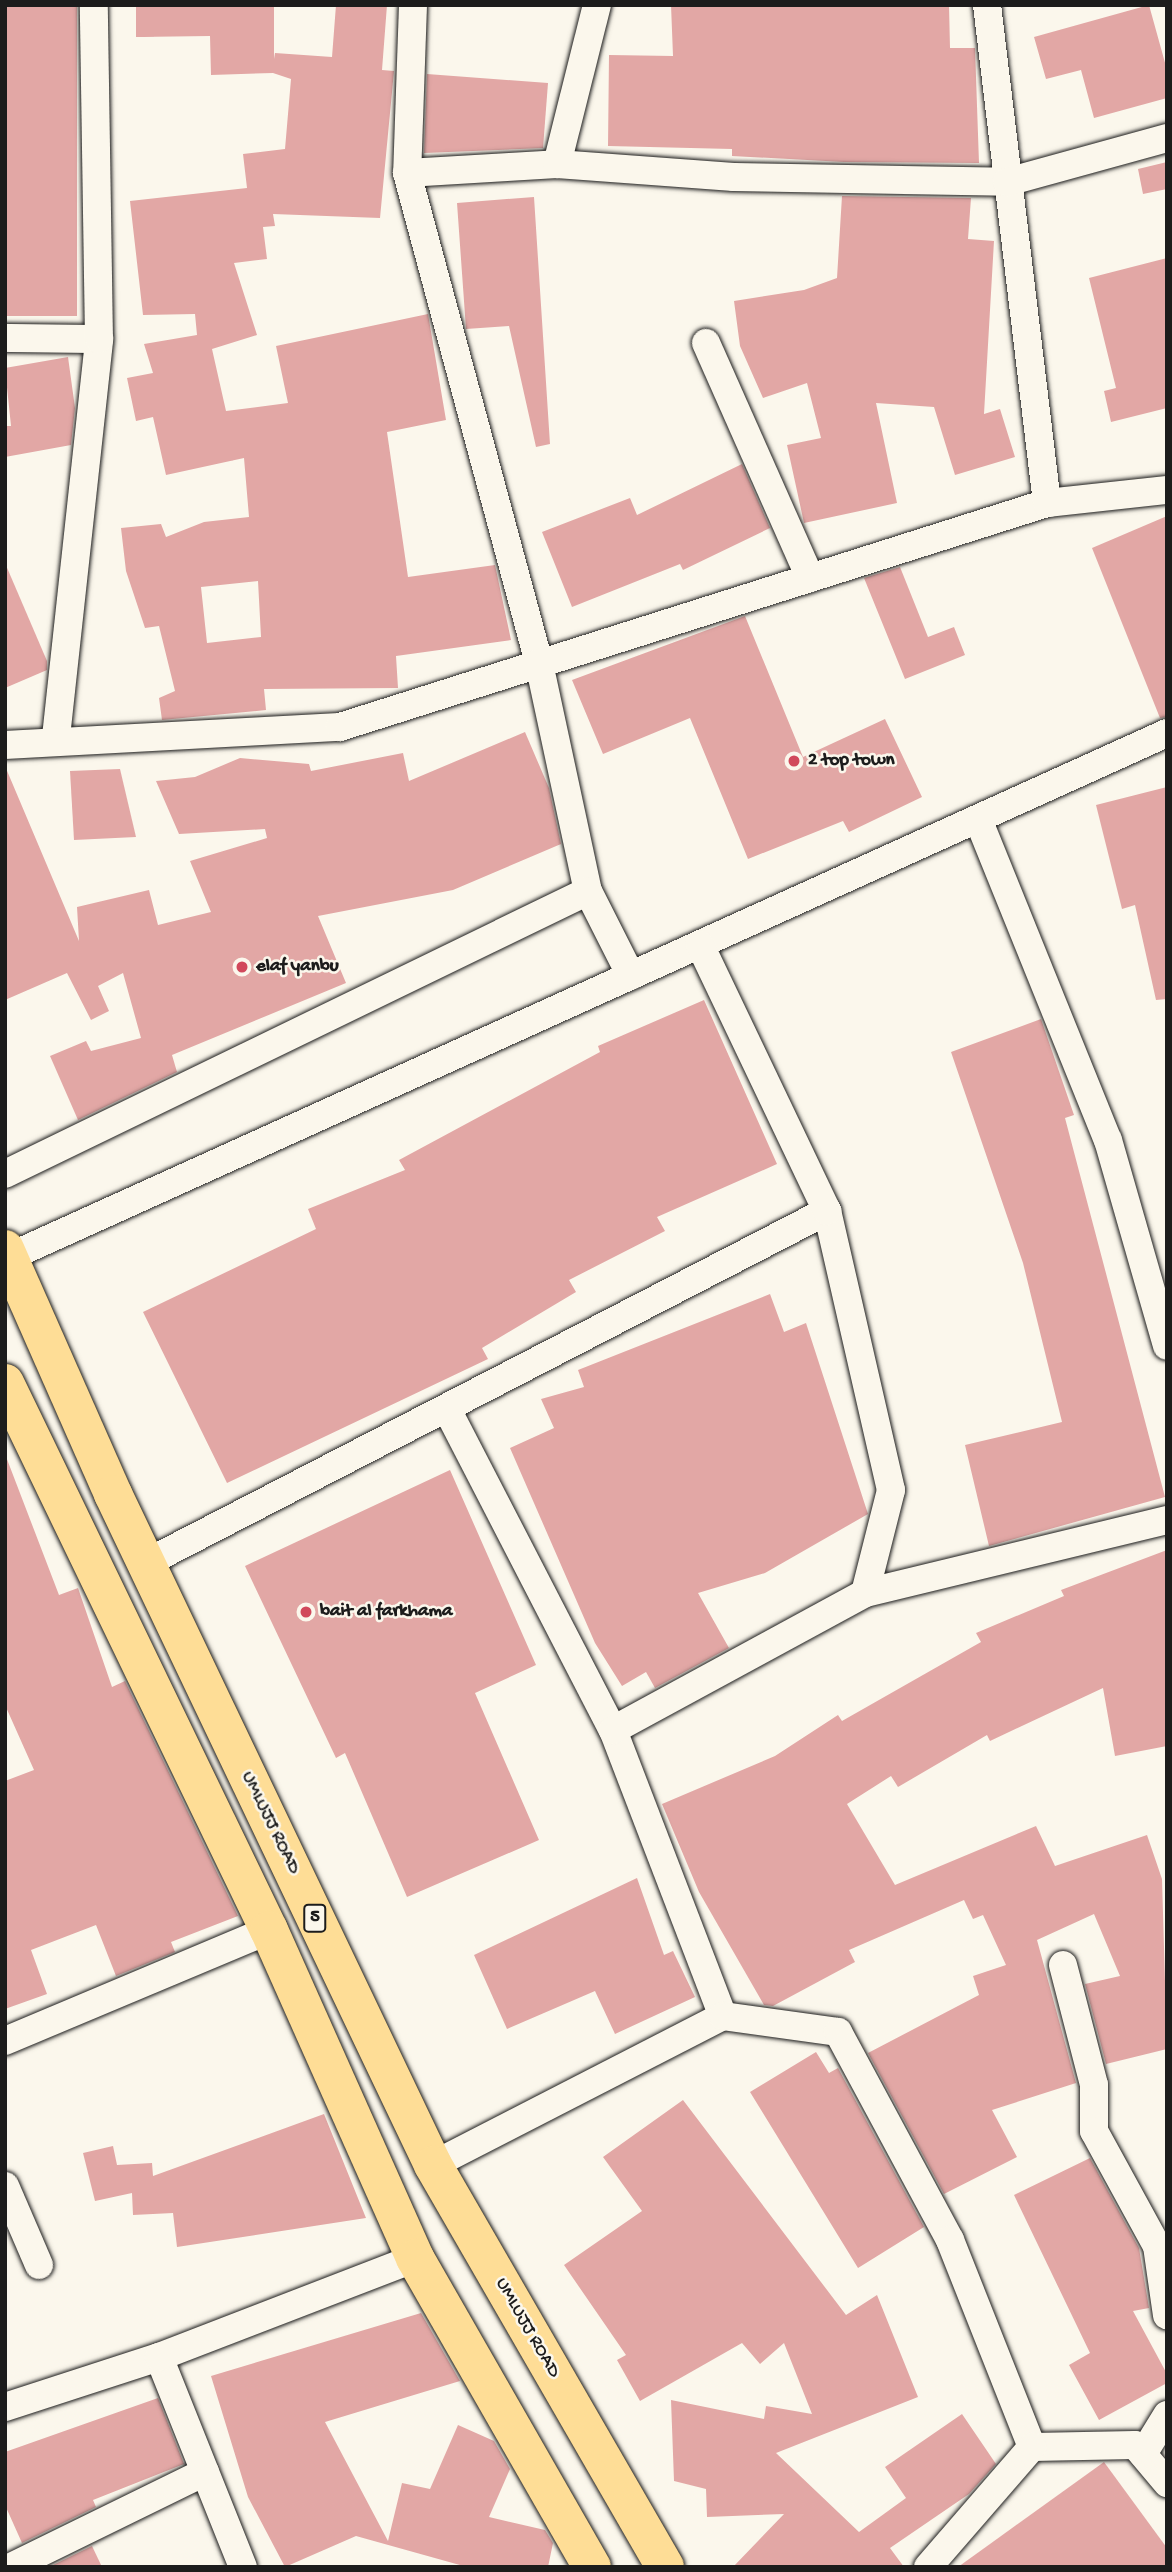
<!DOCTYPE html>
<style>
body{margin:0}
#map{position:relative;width:1172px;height:2572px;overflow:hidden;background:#fbf7ec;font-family:"Gochi Hand",sans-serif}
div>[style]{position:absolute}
.building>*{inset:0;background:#e2a7a5;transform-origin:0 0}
.roads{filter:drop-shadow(0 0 2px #1c1c1c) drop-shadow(0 0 2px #1c1c1c)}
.street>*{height:28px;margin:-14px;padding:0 14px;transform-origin:14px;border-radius:14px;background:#fbf7ec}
.highway>*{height:38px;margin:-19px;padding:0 19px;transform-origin:19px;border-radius:19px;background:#fedd96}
.dots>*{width:19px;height:19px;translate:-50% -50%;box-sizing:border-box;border:4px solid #fbf7ec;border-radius:50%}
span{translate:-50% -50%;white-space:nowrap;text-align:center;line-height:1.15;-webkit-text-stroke:5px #fbf7ec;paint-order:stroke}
.shield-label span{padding:2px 5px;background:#fbf7ec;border:2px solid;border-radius:5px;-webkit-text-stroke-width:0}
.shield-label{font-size:18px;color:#1c1c1c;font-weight:700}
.poi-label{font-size:19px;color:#1c1c1c;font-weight:700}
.left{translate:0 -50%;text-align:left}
.street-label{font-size:19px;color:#1c1c1c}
.frame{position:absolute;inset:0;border:7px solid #1c1c1c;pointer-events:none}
</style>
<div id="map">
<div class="building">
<div style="left:5px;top:5px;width:72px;height:311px"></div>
<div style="clip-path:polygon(evenodd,136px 5px,274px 5px,274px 59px,275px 53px,332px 57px,336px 5px,387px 5px,382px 70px,394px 71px,380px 218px,273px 214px,275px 226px,263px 227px,267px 259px,234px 263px,257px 335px,212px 349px,226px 411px,288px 403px,276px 346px,428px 314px,446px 420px,387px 432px,408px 577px,495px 565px,511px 640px,396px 656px,398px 688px,264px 689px,266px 710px,162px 720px,159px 698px,175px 691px,159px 626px,145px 628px,126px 571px,121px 528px,161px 524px,166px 537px,204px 522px,249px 517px,244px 458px,166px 475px,153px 417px,136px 421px,127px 378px,153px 373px,144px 344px,197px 335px,195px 314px,143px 315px,130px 201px,247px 188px,243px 154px,285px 149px,291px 79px,273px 73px,211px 75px,210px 36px,136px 37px,136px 5px,258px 581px,261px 637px,207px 643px,201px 587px,258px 581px)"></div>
<div style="clip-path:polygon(671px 5px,949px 5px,950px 48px,975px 48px,979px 163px,844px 162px,732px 156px,732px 149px,608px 146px,609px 55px,673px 56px)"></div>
<div style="clip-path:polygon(1149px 5px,1167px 70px,1167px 98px,1094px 118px,1081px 70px,1046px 79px,1034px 37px)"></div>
<div style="clip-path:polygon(427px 74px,548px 83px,543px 148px,424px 153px)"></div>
<div style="clip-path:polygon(1167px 162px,1167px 189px,1143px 194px,1138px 169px)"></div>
<div style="clip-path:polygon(842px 196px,971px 198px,968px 239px,994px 241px,984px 414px,1000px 409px,1015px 457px,955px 475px,934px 407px,876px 403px,897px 503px,804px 523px,787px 445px,821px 438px,807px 383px,763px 398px,740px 346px,734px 301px,804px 290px,837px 278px)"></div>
<div style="clip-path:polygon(534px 197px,550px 444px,536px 447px,509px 326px,466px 329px,457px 203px)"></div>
<div style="clip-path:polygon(1167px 258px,1167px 408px,1111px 422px,1104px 391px,1116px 388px,1089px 278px)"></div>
<div style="clip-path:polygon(68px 357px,75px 408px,71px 445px,5px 457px,5px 426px,11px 426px,5px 368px)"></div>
<div style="clip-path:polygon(742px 464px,770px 528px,683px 570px,680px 564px,572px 607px,542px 532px,630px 498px,637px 515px)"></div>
<div style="clip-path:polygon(1167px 516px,1167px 717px,1160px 718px,1092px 548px)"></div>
<div style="clip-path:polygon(5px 563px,47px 661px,47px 670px,5px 688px)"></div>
<div style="clip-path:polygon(900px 567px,928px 637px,954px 627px,965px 655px,905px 679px,864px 578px)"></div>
<div style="clip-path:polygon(745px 616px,803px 757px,885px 719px,922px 797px,849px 832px,843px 821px,748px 859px,690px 718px,603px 754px,572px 680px)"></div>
<div style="clip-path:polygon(525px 732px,549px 788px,561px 844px,453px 890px,318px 916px,346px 983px,172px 1055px,177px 1072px,78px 1120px,50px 1056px,86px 1041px,91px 1051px,141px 1038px,123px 973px,98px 986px,109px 1011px,91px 1020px,67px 973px,5px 1000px,5px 766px,79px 941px,77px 907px,149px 890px,158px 925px,211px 912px,190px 861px,267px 838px,265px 829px,179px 834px,156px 781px,195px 777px,240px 758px,309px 764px,311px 771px,403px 753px,409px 781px)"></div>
<div style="clip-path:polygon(120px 769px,136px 837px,74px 840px,70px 771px)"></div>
<div style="clip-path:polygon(1167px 787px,1167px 999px,1156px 1000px,1135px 905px,1122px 909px,1096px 805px)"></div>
<div style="clip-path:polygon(704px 1000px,777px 1164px,657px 1217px,665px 1231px,569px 1280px,576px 1292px,482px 1348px,488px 1359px,227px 1483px,143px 1312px,316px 1229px,308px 1209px,405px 1170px,399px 1160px,600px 1052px,598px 1046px)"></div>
<div style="clip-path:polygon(1041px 1019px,1074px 1115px,1065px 1118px,1165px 1497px,989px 1546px,965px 1445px,1062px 1422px,1023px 1263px,951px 1052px)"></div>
<div style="clip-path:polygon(770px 1294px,784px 1332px,806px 1323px,868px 1514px,765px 1573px,698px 1593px,729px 1648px,655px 1688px,646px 1672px,622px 1686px,595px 1643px,510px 1448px,554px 1428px,541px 1399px,584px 1387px,578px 1370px)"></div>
<div style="clip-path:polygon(5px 1454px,59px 1595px,78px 1588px,112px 1687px,125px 1681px,238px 1916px,171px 1942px,175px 1952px,116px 1976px,96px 1925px,31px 1950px,47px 1994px,5px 2009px,5px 1781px,34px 1770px,5px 1705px)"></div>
<div style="clip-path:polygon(450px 1470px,536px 1665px,475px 1693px,539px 1840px,407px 1897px,345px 1753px,336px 1758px,245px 1566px)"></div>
<div style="clip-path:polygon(1167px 1550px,1167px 1746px,1115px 1756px,1103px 1688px,990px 1741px,987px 1735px,898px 1787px,891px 1776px,847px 1804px,895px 1885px,1036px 1826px,1055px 1866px,1147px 1835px,1162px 1879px,1167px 2049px,1106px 2064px,1085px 1984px,1120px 1976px,1094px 1914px,1037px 1940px,1076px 2083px,992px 2110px,1017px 2157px,944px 2194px,868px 2053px,979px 1995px,973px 1976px,1006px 1965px,983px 1915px,973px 1919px,964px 1900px,849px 1950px,855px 1962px,773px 2006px,764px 2005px,699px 1892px,662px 1804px,775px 1756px,838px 1715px,842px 1721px,981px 1642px,976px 1633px,1064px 1596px,1061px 1590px)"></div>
<div style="clip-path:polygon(637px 1878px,664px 1955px,673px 1951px,695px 1997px,615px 2034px,595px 1991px,507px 2029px,474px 1955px)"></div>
<div style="clip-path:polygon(816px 2052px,829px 2073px,838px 2068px,924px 2227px,858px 2268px,750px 2092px)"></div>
<div style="clip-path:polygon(683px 2100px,846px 2315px,877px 2295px,918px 2397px,776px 2453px,859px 2532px,906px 2498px,885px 2467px,962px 2414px,996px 2464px,969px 2494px,890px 2548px,904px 2567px,733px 2567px,784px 2514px,707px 2517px,706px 2489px,674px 2481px,671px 2400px,764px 2419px,766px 2406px,812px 2414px,784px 2343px,760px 2364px,742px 2343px,640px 2401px,617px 2360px,626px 2355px,564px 2265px,642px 2211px,603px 2157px)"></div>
<div style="clip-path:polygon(324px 2114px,366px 2218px,177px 2247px,173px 2213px,133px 2215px,132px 2193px,95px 2201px,83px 2153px,113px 2146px,117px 2165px,152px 2163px,153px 2176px)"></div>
<div style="clip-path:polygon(1090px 2158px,1139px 2248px,1149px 2308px,1133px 2311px,1167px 2374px,1167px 2383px,1099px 2420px,1069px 2365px,1090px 2353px,1014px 2195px)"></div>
<div style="clip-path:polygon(421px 2313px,460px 2381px,325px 2422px,388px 2541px,402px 2483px,430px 2489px,458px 2425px,494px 2441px,510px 2469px,489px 2517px,545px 2530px,553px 2543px,548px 2567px,467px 2567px,356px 2536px,285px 2567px,248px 2497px,211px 2376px)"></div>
<div style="clip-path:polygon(158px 2398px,184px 2464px,93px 2500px,96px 2507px,22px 2543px,5px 2505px,5px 2452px)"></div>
<div style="clip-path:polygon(1104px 2462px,1167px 2548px,1167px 2567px,958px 2567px)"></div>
<div style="clip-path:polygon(92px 2546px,102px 2567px,49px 2567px)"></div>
</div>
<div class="roads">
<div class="street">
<div style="left:413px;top:5px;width:168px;rotate:92deg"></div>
<div style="left:407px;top:173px;width:507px;rotate:74.92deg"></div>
<div style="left:539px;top:663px;width:233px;rotate:77.9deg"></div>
<div style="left:588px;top:891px;width:95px;rotate:63.2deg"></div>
<div style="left:987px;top:5px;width:502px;rotate:83.13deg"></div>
<div style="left:557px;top:164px;width:164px;rotate:-75.9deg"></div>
<div style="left:407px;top:173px;width:150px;rotate:-3.4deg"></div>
<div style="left:557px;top:164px;width:177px;rotate:4.2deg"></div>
<div style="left:734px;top:177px;width:273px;rotate:1deg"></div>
<div style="left:1007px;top:182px;width:166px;rotate:-15.4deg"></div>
<div style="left:5px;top:338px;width:94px;rotate:0.6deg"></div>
<div style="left:706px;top:343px;width:257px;rotate:66.1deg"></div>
<div style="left:56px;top:737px;width:400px;rotate:-83.8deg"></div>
<div style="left:99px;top:339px;width:334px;rotate:-90.9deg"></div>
<div style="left:5px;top:745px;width:335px;rotate:-3.1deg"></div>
<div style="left:340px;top:727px;width:742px;rotate:-17.58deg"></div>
<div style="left:1047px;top:503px;width:121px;rotate:-6.2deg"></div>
<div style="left:978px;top:819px;width:346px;rotate:68deg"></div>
<div style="left:1108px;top:1140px;width:214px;rotate:74deg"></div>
<div style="left:5px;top:1174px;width:648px;rotate:-25.89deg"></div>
<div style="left:9px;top:1257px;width:1271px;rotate:-24.35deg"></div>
<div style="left:447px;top:1409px;width:361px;rotate:62.7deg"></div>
<div style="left:613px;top:1730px;width:306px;rotate:69deg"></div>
<div style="left:146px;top:1563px;width:767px;rotate:-27.33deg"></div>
<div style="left:865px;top:1593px;width:311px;rotate:-13.6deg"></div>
<div style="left:613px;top:1730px;width:287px;rotate:-28.5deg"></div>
<div style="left:865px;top:1593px;width:106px;rotate:-75.8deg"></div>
<div style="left:891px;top:1490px;width:286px;rotate:-102.9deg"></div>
<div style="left:827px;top:1211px;width:295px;rotate:-115.5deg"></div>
<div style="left:1063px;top:1965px;width:124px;rotate:75.5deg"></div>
<div style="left:1094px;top:2085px;width:46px;rotate:90deg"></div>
<div style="left:1094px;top:2131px;width:131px;rotate:61.3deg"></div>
<div style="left:1157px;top:2246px;width:70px;rotate:81.8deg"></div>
<div style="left:5px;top:2041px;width:286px;rotate:-22.8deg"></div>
<div style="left:433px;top:2165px;width:326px;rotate:-27.2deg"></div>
<div style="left:723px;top:2016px;width:116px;rotate:7.9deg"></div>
<div style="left:838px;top:2032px;width:236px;rotate:61.7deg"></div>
<div style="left:950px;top:2240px;width:223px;rotate:68.4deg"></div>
<div style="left:1032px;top:2447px;width:103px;rotate:-1.1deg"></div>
<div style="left:1135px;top:2445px;width:50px;rotate:49.9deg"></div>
<div style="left:5px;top:2186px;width:86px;rotate:66.7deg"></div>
<div style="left:159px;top:2357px;width:226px;rotate:68.2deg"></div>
<div style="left:5px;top:2407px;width:162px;rotate:-18deg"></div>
<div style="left:159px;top:2357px;width:274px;rotate:-21.1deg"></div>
<div style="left:1143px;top:2454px;width:46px;rotate:-58.4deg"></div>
<div style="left:11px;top:2567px;width:216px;rotate:-26.1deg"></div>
<div style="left:928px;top:2567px;width:159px;rotate:-49.1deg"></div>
</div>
<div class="highway">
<div style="left:5px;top:1249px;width:268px;rotate:66.2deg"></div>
<div style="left:113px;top:1494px;width:743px;rotate:64.5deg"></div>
<div style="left:433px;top:2165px;width:464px;rotate:60deg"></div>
<div style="left:5px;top:1383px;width:607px;rotate:64.24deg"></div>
<div style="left:269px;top:1930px;width:359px;rotate:66deg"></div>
<div style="left:415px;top:2258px;width:356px;rotate:60.2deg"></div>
</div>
</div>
<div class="dots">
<div style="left:794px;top:761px;background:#d1495b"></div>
<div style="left:242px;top:967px;background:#d1495b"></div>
<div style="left:306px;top:1612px;background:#d1495b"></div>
</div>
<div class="shield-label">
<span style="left:315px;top:1918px">5</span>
</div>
<div class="poi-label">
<span class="left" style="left:808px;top:761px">2 top town</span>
<span class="left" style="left:256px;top:967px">elaf yanbu</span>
<span class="left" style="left:320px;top:1612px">bait al farkhama</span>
</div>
<div class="street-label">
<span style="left:270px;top:1823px;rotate:64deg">UMLUJJ ROAD</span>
<span style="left:527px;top:2328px;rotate:60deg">UMLUJJ ROAD</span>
</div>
<div class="frame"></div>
</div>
